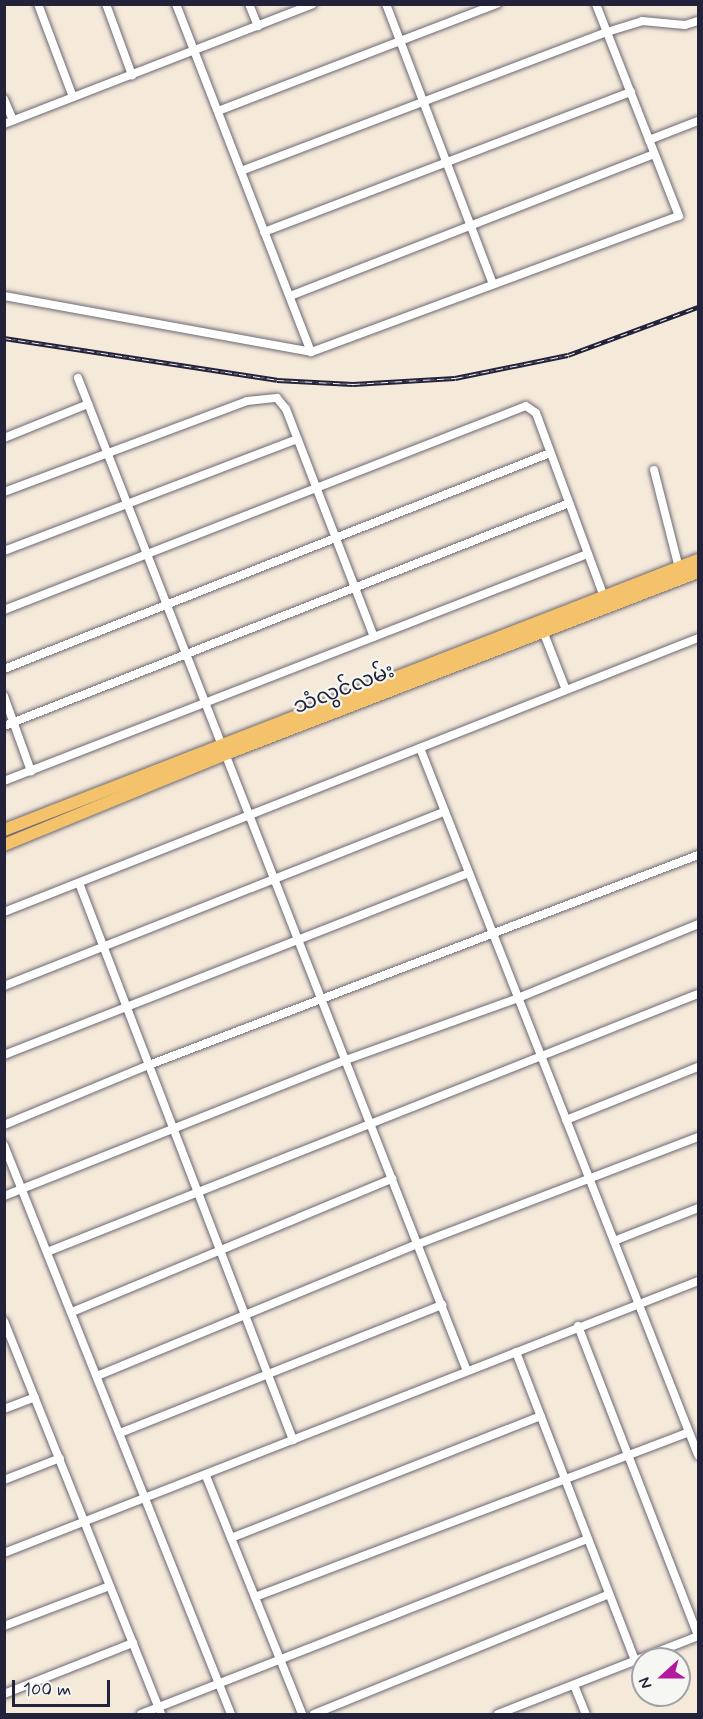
<!DOCTYPE html>
<meta charset="utf-8">
<style>
body{margin:0}
#map{position:relative;width:703px;height:1719px;overflow:hidden;background:#f5e9da;font-family:Mynerve,"Noto Sans Myanmar",sans-serif}
div>[style]{position:absolute}
.roads{filter:drop-shadow(0 0 2px #6c6873) drop-shadow(0 0 2px #6c6873)}
.minor>*{height:8px;margin:-4px;padding:0 4px;transform-origin:4px;border-radius:4px;background:#fff}
.primary>*{height:12px;margin:-6px;padding:0 6px;transform-origin:6px;border-radius:6px;background:#f3c26a}
.rail>*{height:4.5px;margin-top:-2.25px;transform-origin:0;background:repeating-linear-gradient(90deg,#f6f6f2 0 7px,#22223b 0 14px);box-sizing:border-box;border-block:2px solid #22223b}
span{translate:-50% -50%;white-space:nowrap;text-align:center;line-height:1.15;-webkit-text-stroke:4.5px #f6f6f2;paint-order:stroke}
.street-label{font-size:21px;color:#22223b}
.frame{position:absolute;inset:0;border:6px solid #22223b;pointer-events:none}
.north{position:absolute;left:631px;top:1647px;width:60px;height:60px;box-sizing:border-box;background:#f6f6f2;border:2px solid #a1a1a9;border-radius:50%;rotate:249deg;font-size:16px;font-weight:700;line-height:24px;text-align:center;color:#22223b}
.north::after{content:'';display:block;margin:auto;width:21px;height:27px;background:#b5179e;clip-path:polygon(50% 0,100% 100%,50% 72%,0 100%)}
.scale{position:absolute;left:12px;top:1680px;width:98px;height:27px;box-sizing:border-box;border:3px solid #22223b;border-top:0;padding-left:8px;font-size:18px;line-height:21px;white-space:nowrap;color:#22223b;-webkit-text-stroke:4px #f6f6f2;paint-order:stroke}
</style>
<div id="map">
<div class="roads">
<div class="minor">
<div style="left:38px;top:4px;width:99px;rotate:69.4deg"></div>
<div style="left:106px;top:4px;width:76px;rotate:69.9deg"></div>
<div style="left:176px;top:4px;width:373px;rotate:68.8deg"></div>
<div style="left:249px;top:4px;width:24px;rotate:68deg"></div>
<div style="left:386px;top:4px;width:300px;rotate:69.1deg"></div>
<div style="left:4px;top:99px;width:23px;rotate:67deg"></div>
<div style="left:218px;top:111px;width:299px;rotate:-21deg"></div>
<div style="left:4px;top:124px;width:331px;rotate:-21.2deg"></div>
<div style="left:649px;top:140px;width:53px;rotate:-21.2deg"></div>
<div style="left:241px;top:171px;width:392px;rotate:-20.8deg"></div>
<div style="left:607px;top:32px;width:37px;rotate:-17deg"></div>
<div style="left:642px;top:21px;width:43px;rotate:5.3deg"></div>
<div style="left:685px;top:25px;width:14px;rotate:-17deg"></div>
<div style="left:264px;top:232px;width:393px;rotate:-20.9deg"></div>
<div style="left:4px;top:296px;width:312px;rotate:10.3deg"></div>
<div style="left:311px;top:352px;width:392px;rotate:-20.3deg"></div>
<div style="left:679px;top:216px;width:228px;rotate:-111.4deg"></div>
<div style="left:290px;top:296px;width:391px;rotate:-21.3deg"></div>
<div style="left:78px;top:378px;width:1066px;rotate:68.61deg"></div>
<div style="left:4px;top:438px;width:91px;rotate:-22deg"></div>
<div style="left:654px;top:470px;width:101px;rotate:75.7deg"></div>
<div style="left:4px;top:492px;width:259px;rotate:-20.5deg"></div>
<div style="left:247px;top:401px;width:30px;rotate:-6deg"></div>
<div style="left:277px;top:398px;width:14px;rotate:51deg"></div>
<div style="left:286px;top:409px;width:244px;rotate:68.9deg"></div>
<div style="left:4px;top:551px;width:314px;rotate:-20.9deg"></div>
<div style="left:4px;top:610px;width:560px;rotate:-21.35deg"></div>
<div style="left:526px;top:406px;width:12px;rotate:35deg"></div>
<div style="left:536px;top:413px;width:199px;rotate:69.7deg"></div>
<div style="left:543px;top:631px;width:63px;rotate:68.7deg"></div>
<div style="left:4px;top:669px;width:587px;rotate:-21.58deg"></div>
<div style="left:4px;top:696px;width:80px;rotate:70.2deg"></div>
<div style="left:4px;top:726px;width:605px;rotate:-21.52deg"></div>
<div style="left:420px;top:748px;width:760px;rotate:68.53deg"></div>
<div style="left:4px;top:781px;width:626px;rotate:-21.27deg"></div>
<div style="left:79px;top:883px;width:597px;rotate:68.98deg"></div>
<div style="left:4px;top:912px;width:746px;rotate:-21.54deg"></div>
<div style="left:4px;top:986px;width:474px;rotate:-21.6deg"></div>
<div style="left:4px;top:1055px;width:499px;rotate:-21.4deg"></div>
<div style="left:566px;top:1120px;width:142px;rotate:-21.9deg"></div>
<div style="left:4px;top:1125px;width:157px;rotate:-22.5deg"></div>
<div style="left:149px;top:1065px;width:588px;rotate:-20.93deg"></div>
<div style="left:4px;top:1145px;width:613px;rotate:68.25deg"></div>
<div style="left:4px;top:1196px;width:368px;rotate:-21.7deg"></div>
<div style="left:346px;top:1060px;width:183px;rotate:-19.8deg"></div>
<div style="left:518px;top:998px;width:195px;rotate:-22.3deg"></div>
<div style="left:614px;top:1241px;width:90px;rotate:-21.4deg"></div>
<div style="left:47px;top:1252px;width:700px;rotate:-21.62deg"></div>
<div style="left:72px;top:1312px;width:347px;rotate:-22.6deg"></div>
<div style="left:4px;top:1321px;width:423px;rotate:68.2deg"></div>
<div style="left:578px;top:1326px;width:332px;rotate:68.8deg"></div>
<div style="left:516px;top:1352px;width:331px;rotate:68.9deg"></div>
<div style="left:97px;top:1376px;width:347px;rotate:-22.4deg"></div>
<div style="left:418px;top:1244px;width:300px;rotate:-20.9deg"></div>
<div style="left:4px;top:1409px;width:33px;rotate:-21deg"></div>
<div style="left:120px;top:1433px;width:347px;rotate:-21.7deg"></div>
<div style="left:206px;top:1476px;width:257px;rotate:68deg"></div>
<div style="left:4px;top:1480px;width:60px;rotate:-21.4deg"></div>
<div style="left:231px;top:1538px;width:333px;rotate:-21.5deg"></div>
<div style="left:4px;top:1553px;width:745px;rotate:-21.4deg"></div>
<div style="left:255px;top:1597px;width:464px;rotate:-20.8deg"></div>
<div style="left:4px;top:1626px;width:113px;rotate:-20.7deg"></div>
<div style="left:574px;top:1685px;width:31px;rotate:68deg"></div>
<div style="left:4px;top:1694px;width:139px;rotate:-21.6deg"></div>
<div style="left:141px;top:1714px;width:480px;rotate:-21.4deg"></div>
<div style="left:314px;top:1714px;width:318px;rotate:-22.1deg"></div>
<div style="left:498px;top:1714px;width:215px;rotate:-21.3deg"></div>
</div>
<div class="primary">
<div style="left:4px;top:830px;width:745px;rotate:-21.26deg"></div>
<div style="left:4px;top:845px;width:237px;rotate:-22.3deg"></div>
<div style="left:223px;top:755px;width:509px;rotate:-21.07deg"></div>
</div>
</div>
<div class="rail">
<div style="left:4px;top:338px;width:276px;rotate:8.7deg"></div>
<div style="left:277px;top:380px;width:76px;rotate:3deg"></div>
<div style="left:353px;top:384px;width:102px;rotate:-3.4deg"></div>
<div style="left:455px;top:378px;width:115px;rotate:-11.5deg"></div>
<div style="left:568px;top:355px;width:139px;rotate:-20.3deg"></div>
</div>
<div class="street-label">
<span style="left:344px;top:689px;rotate:-21deg">သံလွင်လမ်း</span>
</div>
<div class="frame"></div>
<div class="north">N</div>
<div class="scale">100 m</div>
</div>
